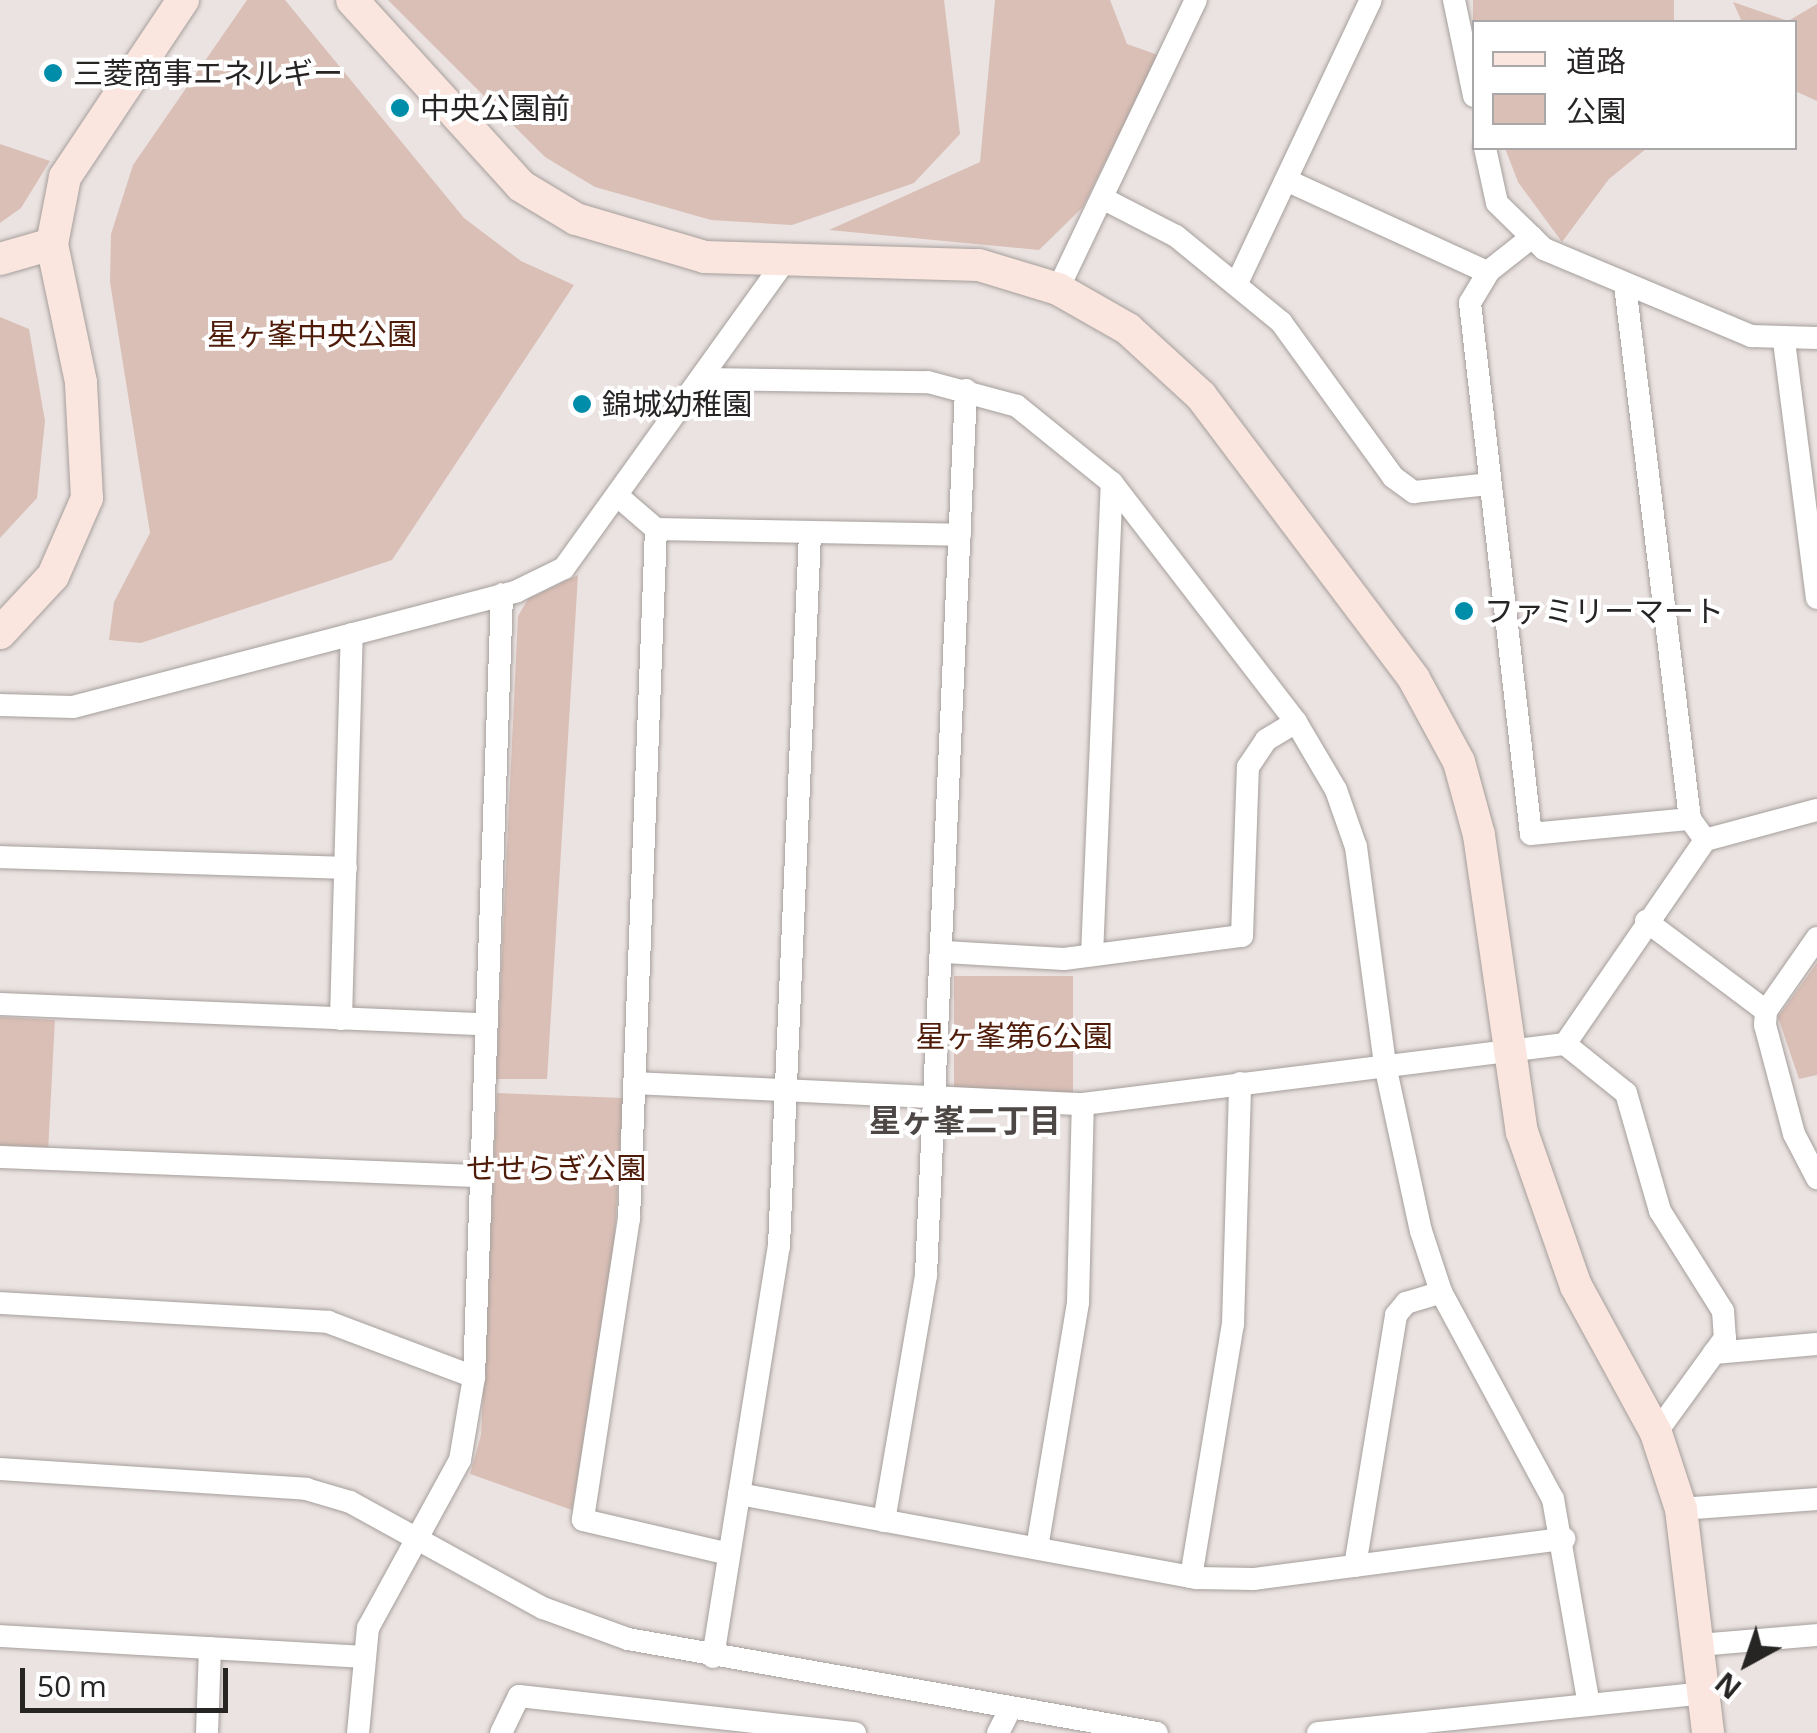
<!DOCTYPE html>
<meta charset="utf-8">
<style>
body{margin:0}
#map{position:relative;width:1817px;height:1733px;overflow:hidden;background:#ebe3e1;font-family:"Open Sans","Noto Sans JP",sans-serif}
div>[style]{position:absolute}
.green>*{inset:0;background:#dabfb6;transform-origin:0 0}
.roads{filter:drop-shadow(0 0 2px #a59f9c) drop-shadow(0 0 2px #a59f9c)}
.street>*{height:22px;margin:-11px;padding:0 11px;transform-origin:11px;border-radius:11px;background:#fff}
.secondary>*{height:32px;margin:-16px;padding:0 16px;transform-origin:16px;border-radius:16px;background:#fbe6df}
.dots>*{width:28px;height:28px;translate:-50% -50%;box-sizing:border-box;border:5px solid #fff;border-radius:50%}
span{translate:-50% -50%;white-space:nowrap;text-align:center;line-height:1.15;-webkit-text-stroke:8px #fff;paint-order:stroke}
.poi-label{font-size:30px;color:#272424}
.left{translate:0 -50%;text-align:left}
.park-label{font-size:30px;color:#4f1c0a}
.neighbourhood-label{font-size:32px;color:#4d4846;font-weight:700}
.legend{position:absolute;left:1472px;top:20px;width:325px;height:130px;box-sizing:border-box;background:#fff;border:2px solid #a9a7a7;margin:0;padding:12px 18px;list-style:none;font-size:30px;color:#272424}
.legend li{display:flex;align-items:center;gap:20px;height:50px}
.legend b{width:50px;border:2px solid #a9a7a7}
.north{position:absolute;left:1697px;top:1613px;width:100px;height:100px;-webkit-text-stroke:8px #fff;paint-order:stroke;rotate:220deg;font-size:28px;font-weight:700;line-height:40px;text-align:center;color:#272424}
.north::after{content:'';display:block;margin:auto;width:35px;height:45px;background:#272424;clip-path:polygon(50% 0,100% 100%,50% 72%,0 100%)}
.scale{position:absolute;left:20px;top:1668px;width:208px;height:45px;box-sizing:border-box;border:5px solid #272424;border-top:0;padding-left:12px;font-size:30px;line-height:35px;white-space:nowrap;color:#272424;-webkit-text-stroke:8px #fff;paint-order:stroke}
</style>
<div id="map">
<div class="green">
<div style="clip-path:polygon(247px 0,285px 0,464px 218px,521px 261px,574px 285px,392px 560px,141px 643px,109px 640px,114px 602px,150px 533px,110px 282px,111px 234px,133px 165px)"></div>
<div style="clip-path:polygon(388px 0,944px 0,960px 134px,914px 183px,792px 225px,711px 220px,595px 187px,545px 157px)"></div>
<div style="clip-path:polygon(995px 0,1110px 0,1127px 44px,1158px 55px,1083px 207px,1039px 250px,829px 230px,980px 162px)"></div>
<div style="left:1473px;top:0;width:201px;height:25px"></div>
<div style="clip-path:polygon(1733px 2px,1788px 21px,1817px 4px,1817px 101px,1795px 91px,1794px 22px,1742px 22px)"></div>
<div style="clip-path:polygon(0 144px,50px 161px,21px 208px,0 223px)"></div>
<div style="clip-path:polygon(1505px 148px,1647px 148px,1609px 179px,1562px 242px,1518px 182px)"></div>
<div style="clip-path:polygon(0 317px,29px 329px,45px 421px,37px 498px,0 538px)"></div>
<div style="clip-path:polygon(578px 575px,547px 1079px,496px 1079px,518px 616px,528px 599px)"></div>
<div style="clip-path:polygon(1817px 963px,1817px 1075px,1799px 1079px,1778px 1017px)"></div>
<div style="left:954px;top:976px;width:119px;height:119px"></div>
<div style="left:0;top:1017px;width:55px;height:128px;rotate:3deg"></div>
<div style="clip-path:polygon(497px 1093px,623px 1098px,613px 1267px,572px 1510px,470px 1474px,481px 1435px)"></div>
</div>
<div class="roads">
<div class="street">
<div style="left:1454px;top:0;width:98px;rotate:78.2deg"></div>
<div style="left:1485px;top:148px;width:56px;rotate:77.7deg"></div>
<div style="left:1497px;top:203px;width:66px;rotate:44.4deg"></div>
<div style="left:1544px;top:249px;width:225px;rotate:22.8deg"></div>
<div style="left:1751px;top:336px;width:66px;rotate:1.7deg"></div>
<div style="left:1286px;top:180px;width:221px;rotate:24.6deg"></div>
<div style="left:1102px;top:198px;width:83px;rotate:27.2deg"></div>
<div style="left:1176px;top:236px;width:136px;rotate:39.3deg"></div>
<div style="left:1281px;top:322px;width:191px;rotate:54.1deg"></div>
<div style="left:1393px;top:477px;width:26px;rotate:36deg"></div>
<div style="left:1414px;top:492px;width:76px;rotate:-6deg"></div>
<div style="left:1532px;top:237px;width:55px;rotate:141.7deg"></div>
<div style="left:1489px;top:271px;width:37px;rotate:121deg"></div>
<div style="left:1470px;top:303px;width:534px;rotate:83.45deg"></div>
<div style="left:1531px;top:834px;width:160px;rotate:-5.4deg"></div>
<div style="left:1237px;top:283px;width:313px;rotate:-64.7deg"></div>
<div style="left:1625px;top:285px;width:538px;rotate:83.06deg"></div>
<div style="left:1690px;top:819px;width:26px;rotate:54deg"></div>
<div style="left:1058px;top:289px;width:320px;rotate:-64.5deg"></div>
<div style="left:1784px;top:341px;width:259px;rotate:82.7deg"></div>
<div style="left:703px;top:379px;width:225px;rotate:0.8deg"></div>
<div style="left:928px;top:382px;width:92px;rotate:15.1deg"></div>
<div style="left:1017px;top:406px;width:122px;rotate:39deg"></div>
<div style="left:1112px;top:483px;width:302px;rotate:52.4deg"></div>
<div style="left:1296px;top:722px;width:79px;rotate:59.5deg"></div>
<div style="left:1336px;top:790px;width:60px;rotate:70.7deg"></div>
<div style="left:1356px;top:847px;width:220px;rotate:82.4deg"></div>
<div style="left:1385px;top:1065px;width:170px;rotate:77.8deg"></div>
<div style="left:1421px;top:1231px;width:64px;rotate:71.8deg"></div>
<div style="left:1441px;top:1292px;width:235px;rotate:61.6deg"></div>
<div style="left:1553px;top:1499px;width:209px;rotate:80.1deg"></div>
<div style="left:620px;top:498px;width:48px;rotate:40.7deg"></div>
<div style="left:656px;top:529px;width:304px;rotate:1.1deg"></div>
<div style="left:656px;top:529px;width:690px;rotate:92.24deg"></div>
<div style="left:629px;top:1218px;width:305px;rotate:98.7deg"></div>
<div style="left:583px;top:1520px;width:150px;rotate:13.1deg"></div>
<div style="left:0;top:705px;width:73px;rotate:1.6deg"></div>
<div style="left:73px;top:707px;width:459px;rotate:-14.6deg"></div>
<div style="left:517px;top:591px;width:52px;rotate:-26.1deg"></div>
<div style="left:564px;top:568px;width:380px;rotate:-54.3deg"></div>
<div style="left:0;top:857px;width:346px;rotate:1.8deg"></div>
<div style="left:1646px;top:921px;width:150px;rotate:36.9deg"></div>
<div style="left:1817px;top:938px;width:89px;rotate:124.9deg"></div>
<div style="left:1766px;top:1011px;width:14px;rotate:94deg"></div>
<div style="left:1765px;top:1025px;width:113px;rotate:75.1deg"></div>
<div style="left:1794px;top:1134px;width:50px;rotate:62.4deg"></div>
<div style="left:945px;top:952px;width:119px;rotate:3.4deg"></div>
<div style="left:1064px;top:959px;width:179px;rotate:-7.4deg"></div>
<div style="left:1242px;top:936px;width:169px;rotate:-88deg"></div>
<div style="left:1248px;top:767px;width:32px;rotate:-56deg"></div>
<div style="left:1266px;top:740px;width:35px;rotate:-31deg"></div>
<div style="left:1092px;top:955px;width:472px;rotate:-87.6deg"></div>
<div style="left:0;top:1004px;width:484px;rotate:2.4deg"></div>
<div style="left:341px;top:1019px;width:385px;rotate:-88.4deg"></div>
<div style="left:1565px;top:1044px;width:247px;rotate:-55.5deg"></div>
<div style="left:1705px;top:840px;width:116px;rotate:-15deg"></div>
<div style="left:634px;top:1083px;width:449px;rotate:2.7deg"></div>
<div style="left:1083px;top:1104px;width:486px;rotate:-7.1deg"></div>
<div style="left:1565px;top:1044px;width:78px;rotate:38.8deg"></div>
<div style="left:1626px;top:1093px;width:123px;rotate:73.9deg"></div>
<div style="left:1660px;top:1211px;width:118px;rotate:57.8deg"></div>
<div style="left:1723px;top:1311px;width:27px;rotate:86deg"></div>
<div style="left:1725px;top:1338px;width:117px;rotate:126deg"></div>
<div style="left:0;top:1157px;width:477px;rotate:2.3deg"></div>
<div style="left:0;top:1303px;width:329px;rotate:3.3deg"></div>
<div style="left:328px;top:1322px;width:156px;rotate:20.6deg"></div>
<div style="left:1714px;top:1353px;width:103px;rotate:-5deg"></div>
<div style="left:0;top:1469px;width:307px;rotate:3.7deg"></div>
<div style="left:306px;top:1489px;width:46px;rotate:16.5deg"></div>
<div style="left:350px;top:1502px;width:220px;rotate:28.8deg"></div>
<div style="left:543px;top:1608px;width:90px;rotate:20deg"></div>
<div style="left:628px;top:1639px;width:537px;rotate:10.08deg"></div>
<div style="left:739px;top:1494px;width:466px;rotate:10.4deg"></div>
<div style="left:1197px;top:1578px;width:57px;rotate:1deg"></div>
<div style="left:1254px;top:1579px;width:313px;rotate:-7.4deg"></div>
<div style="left:1681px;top:1509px;width:136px;rotate:-4.2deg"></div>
<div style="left:884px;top:1521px;width:250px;rotate:-80.3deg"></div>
<div style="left:926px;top:1275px;width:886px;rotate:-87.41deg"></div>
<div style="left:1037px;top:1548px;width:249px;rotate:-80.5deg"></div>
<div style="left:1078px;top:1302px;width:198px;rotate:-88.6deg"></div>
<div style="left:1355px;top:1566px;width:254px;rotate:-80.7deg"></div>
<div style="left:1396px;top:1315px;width:16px;rotate:-50deg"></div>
<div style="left:1406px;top:1303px;width:37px;rotate:-17deg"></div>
<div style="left:1191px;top:1577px;width:256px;rotate:-80.6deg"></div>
<div style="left:1233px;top:1324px;width:241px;rotate:-88.3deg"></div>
<div style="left:0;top:1636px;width:363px;rotate:3.3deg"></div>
<div style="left:1698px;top:1645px;width:119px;rotate:-4.8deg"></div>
<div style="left:713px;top:1657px;width:416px;rotate:-80.9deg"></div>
<div style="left:779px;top:1246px;width:715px;rotate:-87.51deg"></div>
<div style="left:207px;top:1733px;width:85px;rotate:-88deg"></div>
<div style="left:358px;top:1733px;width:105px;rotate:-84.6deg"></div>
<div style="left:368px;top:1628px;width:192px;rotate:-61.3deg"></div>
<div style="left:460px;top:1460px;width:84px;rotate:-80.4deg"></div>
<div style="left:474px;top:1377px;width:783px;rotate:-87.95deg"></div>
<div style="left:501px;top:1733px;width:41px;rotate:-64.1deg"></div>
<div style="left:519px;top:1696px;width:338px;rotate:6.3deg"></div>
<div style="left:998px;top:1733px;width:28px;rotate:-63deg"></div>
<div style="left:1318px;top:1733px;width:388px;rotate:-5.9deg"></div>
</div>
<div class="secondary">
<div style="left:352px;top:0;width:251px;rotate:47.7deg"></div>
<div style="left:521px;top:186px;width:64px;rotate:31deg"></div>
<div style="left:576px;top:219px;width:134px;rotate:16.4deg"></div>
<div style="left:705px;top:257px;width:274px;rotate:1.7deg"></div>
<div style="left:979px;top:265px;width:83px;rotate:16.9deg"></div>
<div style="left:1058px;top:289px;width:81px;rotate:29.7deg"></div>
<div style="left:1128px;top:329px;width:99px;rotate:42.5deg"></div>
<div style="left:1201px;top:396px;width:354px;rotate:53deg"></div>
<div style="left:1414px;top:679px;width:94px;rotate:61.5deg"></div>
<div style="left:1459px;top:762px;width:76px;rotate:74.7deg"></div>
<div style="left:1479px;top:835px;width:300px;rotate:81.8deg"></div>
<div style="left:1522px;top:1132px;width:163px;rotate:70.7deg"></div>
<div style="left:1576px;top:1286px;width:167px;rotate:61.4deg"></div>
<div style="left:1656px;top:1433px;width:80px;rotate:71.8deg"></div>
<div style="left:1681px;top:1509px;width:226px;rotate:83.1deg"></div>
<div style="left:0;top:259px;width:54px;rotate:-16.1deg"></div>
<div style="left:0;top:633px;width:78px;rotate:-47.1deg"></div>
<div style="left:53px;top:576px;width:85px;rotate:-66.4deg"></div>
<div style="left:87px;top:498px;width:116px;rotate:-93deg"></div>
<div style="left:81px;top:382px;width:141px;rotate:-101.9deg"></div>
<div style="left:52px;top:244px;width:68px;rotate:-79deg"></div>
<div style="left:65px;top:177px;width:213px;rotate:-56.3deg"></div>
</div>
</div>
<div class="dots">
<div style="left:53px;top:73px;background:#008daa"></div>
<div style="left:400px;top:108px;background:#008daa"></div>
<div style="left:582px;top:404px;background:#008daa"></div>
<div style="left:1464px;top:611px;background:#008daa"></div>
</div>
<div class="poi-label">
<span class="left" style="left:73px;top:73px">三菱商事エネルギー</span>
<span class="left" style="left:420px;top:108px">中央公園前</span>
<span class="left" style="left:602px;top:404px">錦城幼稚園</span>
<span class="left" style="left:1484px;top:611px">ファミリーマート</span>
</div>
<div class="park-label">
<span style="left:312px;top:334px">星ヶ峯中央公園</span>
<span style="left:1014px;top:1036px">星ヶ峯第6公園</span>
<span style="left:556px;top:1168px">せせらぎ公園</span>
</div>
<div class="neighbourhood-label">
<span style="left:965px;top:1120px">星ヶ峯二丁目</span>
</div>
<ul class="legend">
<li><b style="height:12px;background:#fbe6df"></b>道路</li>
<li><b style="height:28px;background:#dabfb6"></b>公園</li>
</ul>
<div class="north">N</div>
<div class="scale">50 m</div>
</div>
